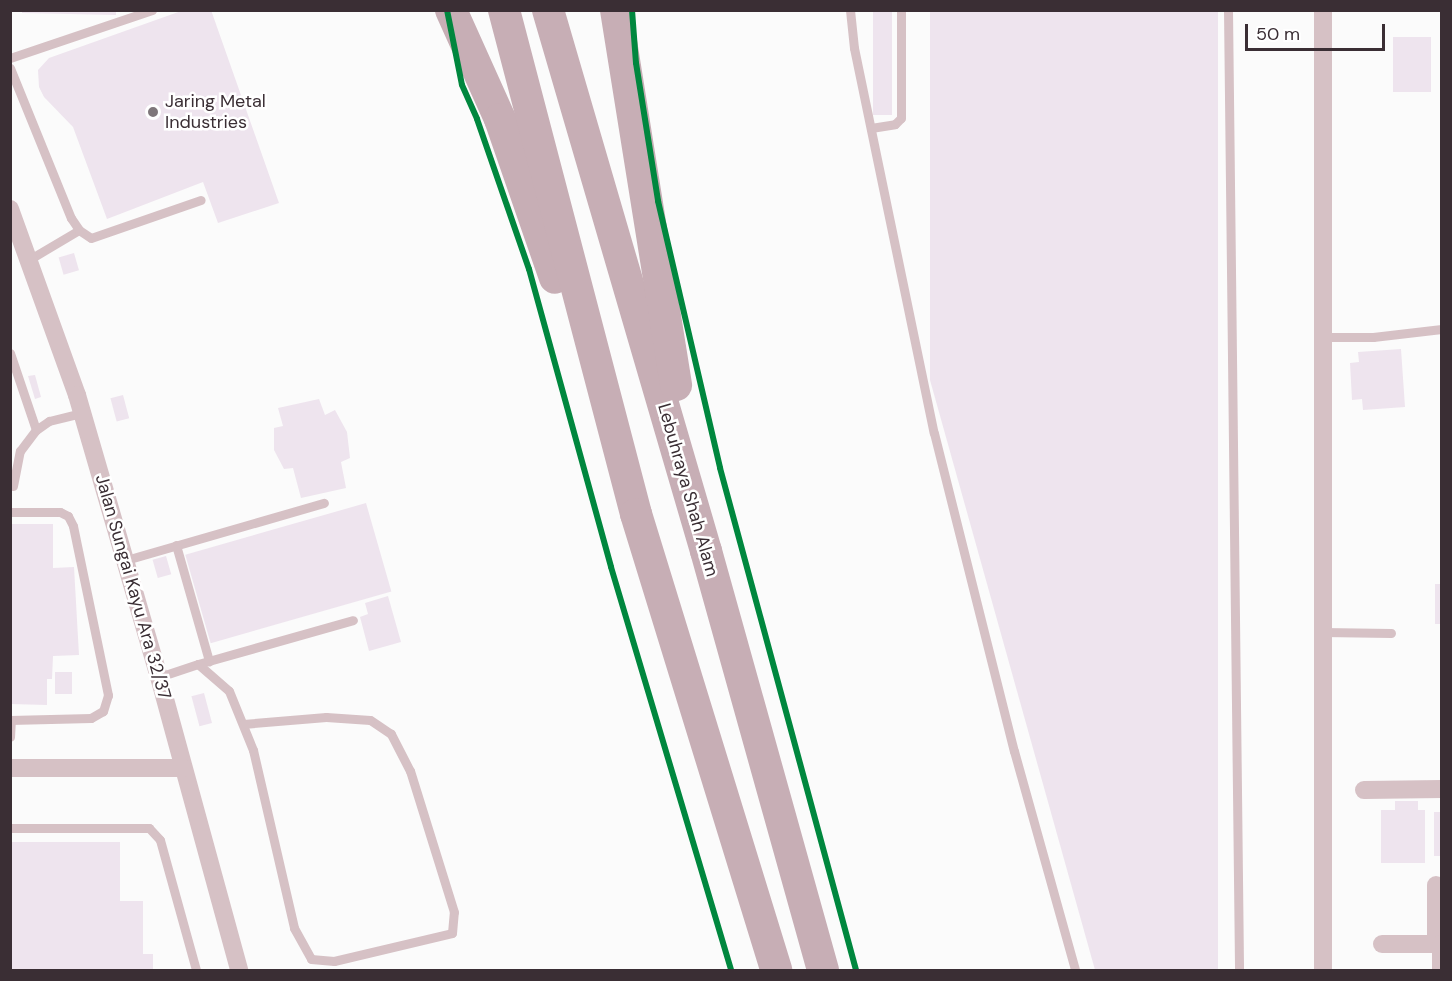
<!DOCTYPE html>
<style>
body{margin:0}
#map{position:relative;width:1452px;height:981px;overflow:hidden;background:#fbfbfb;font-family:"DM Sans",sans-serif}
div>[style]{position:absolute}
.building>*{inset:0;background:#eee4ee;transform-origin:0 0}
.lane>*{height:9px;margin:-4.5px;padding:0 4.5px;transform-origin:4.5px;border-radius:4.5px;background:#d6c1c5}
.street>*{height:18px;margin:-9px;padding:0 9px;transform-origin:9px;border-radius:9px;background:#d6c1c5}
.highway>*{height:32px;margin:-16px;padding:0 16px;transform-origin:16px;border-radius:16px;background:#c7aeb5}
.cycleway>*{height:6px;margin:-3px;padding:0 3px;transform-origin:3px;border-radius:3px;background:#00873e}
.dots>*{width:16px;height:16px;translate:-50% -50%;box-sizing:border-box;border:3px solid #fff;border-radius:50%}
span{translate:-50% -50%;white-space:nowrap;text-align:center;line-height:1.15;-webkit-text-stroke:5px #fff;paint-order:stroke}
.poi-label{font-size:18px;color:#3a2e34}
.left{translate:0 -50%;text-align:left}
.street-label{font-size:18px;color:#3a2e34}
.frame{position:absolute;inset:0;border:12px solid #3a2e34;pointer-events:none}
.scale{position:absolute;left:1245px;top:24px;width:140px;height:27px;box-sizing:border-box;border:3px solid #3a2e34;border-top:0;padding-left:8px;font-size:18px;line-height:21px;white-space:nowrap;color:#3a2e34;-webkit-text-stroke:4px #fff;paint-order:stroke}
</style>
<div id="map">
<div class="building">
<div style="clip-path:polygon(22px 10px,116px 10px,116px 15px,22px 13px)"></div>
<div style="clip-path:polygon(184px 10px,211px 10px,279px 203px,218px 223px,203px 182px,107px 219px,73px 127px,44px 97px,39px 87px,38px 70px,49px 58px)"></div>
<div style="left:873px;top:10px;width:19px;height:105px"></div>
<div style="clip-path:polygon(930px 10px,1218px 10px,1218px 970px,1095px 970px,930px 380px)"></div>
<div style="left:1393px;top:37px;width:38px;height:55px"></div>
<div style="left:74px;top:253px;width:18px;height:16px;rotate:74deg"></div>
<div style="clip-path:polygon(1401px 349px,1405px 407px,1363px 410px,1362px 399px,1352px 400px,1350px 363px,1359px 362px,1358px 352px)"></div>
<div style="clip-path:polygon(35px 375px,41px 397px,35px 399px,28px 376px)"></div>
<div style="left:123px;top:395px;width:24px;height:13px;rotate:75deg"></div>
<div style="clip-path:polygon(319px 399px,325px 415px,335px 410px,347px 432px,350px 458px,341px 462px,346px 488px,301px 498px,293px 468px,284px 469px,274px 450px,274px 428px,283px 426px,278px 408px)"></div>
<div style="left:366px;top:503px;width:92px;height:188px;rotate:74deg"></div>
<div style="clip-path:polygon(10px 524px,53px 524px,53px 568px,74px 567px,79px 655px,53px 656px,52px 679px,47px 679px,47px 705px,10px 704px)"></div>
<div style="left:166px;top:556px;width:19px;height:14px;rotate:74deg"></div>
<div style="left:1435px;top:584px;width:7px;height:40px"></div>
<div style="clip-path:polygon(388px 596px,401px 642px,369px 651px,360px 617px,368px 614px,365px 603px)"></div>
<div style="left:55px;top:672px;width:17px;height:22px"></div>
<div style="left:204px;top:693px;width:31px;height:13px;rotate:75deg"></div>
<div style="clip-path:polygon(1395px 801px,1418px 801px,1418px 810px,1425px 810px,1425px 863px,1381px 863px,1381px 810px,1395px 810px)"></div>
<div style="left:1434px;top:812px;width:8px;height:44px"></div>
<div style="clip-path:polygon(10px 842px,120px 842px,120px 901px,143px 901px,143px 954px,153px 954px,153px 970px,10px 970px)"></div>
</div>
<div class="lane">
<div style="left:850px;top:10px;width:38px;rotate:84deg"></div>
<div style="left:854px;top:48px;width:393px;rotate:78.3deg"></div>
<div style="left:934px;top:433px;width:328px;rotate:75.9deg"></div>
<div style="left:1014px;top:751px;width:227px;rotate:74.4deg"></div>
<div style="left:1228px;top:10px;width:960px;rotate:89.34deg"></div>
<div style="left:10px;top:58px;width:150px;rotate:-18.7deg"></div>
<div style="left:10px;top:68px;width:162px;rotate:67.9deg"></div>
<div style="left:71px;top:218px;width:14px;rotate:56deg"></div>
<div style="left:79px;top:230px;width:57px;rotate:149.4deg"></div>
<div style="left:871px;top:128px;width:24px;rotate:-9deg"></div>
<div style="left:895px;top:124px;width:8px;rotate:-45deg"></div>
<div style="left:901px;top:118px;width:108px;rotate:-90deg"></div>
<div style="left:79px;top:230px;width:14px;rotate:34deg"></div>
<div style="left:91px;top:238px;width:116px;rotate:-19.1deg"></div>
<div style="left:1323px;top:337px;width:50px"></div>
<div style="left:1373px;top:337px;width:69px;rotate:-6.6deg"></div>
<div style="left:10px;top:353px;width:81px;rotate:71.3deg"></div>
<div style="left:13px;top:486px;width:36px;rotate:-79deg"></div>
<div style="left:20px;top:451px;width:26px;rotate:-53deg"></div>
<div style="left:36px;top:430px;width:16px;rotate:-35deg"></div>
<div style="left:49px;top:421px;width:33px;rotate:-14deg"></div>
<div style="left:10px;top:512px;width:50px"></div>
<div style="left:60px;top:512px;width:9px;rotate:27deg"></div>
<div style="left:68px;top:516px;width:11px;rotate:63deg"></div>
<div style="left:73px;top:526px;width:173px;rotate:78.3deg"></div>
<div style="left:108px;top:695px;width:17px;rotate:107deg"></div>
<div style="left:103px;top:711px;width:14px;rotate:150deg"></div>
<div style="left:91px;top:718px;width:81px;rotate:178.6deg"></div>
<div style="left:176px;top:545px;width:121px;rotate:74.1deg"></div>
<div style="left:126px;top:560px;width:206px;rotate:-16.1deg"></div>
<div style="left:1323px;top:632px;width:68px;rotate:0.8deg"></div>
<div style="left:198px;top:664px;width:161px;rotate:-15.8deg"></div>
<div style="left:159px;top:677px;width:41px;rotate:-18.4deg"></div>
<div style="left:198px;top:664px;width:41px;rotate:41.1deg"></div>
<div style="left:229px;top:691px;width:64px;rotate:67.9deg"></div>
<div style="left:253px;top:750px;width:183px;rotate:77deg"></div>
<div style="left:294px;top:928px;width:35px;rotate:61deg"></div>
<div style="left:311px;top:959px;width:23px;rotate:5deg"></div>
<div style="left:334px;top:961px;width:121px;rotate:-13.3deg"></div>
<div style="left:452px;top:933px;width:21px;rotate:-85deg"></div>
<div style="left:454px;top:912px;width:148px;rotate:-107.3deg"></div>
<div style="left:410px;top:771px;width:42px;rotate:-117.2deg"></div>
<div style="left:391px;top:734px;width:25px;rotate:-146deg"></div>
<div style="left:370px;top:720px;width:44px;rotate:-176.1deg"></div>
<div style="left:326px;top:717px;width:83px;rotate:175.2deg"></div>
<div style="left:10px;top:737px;width:17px;rotate:-87deg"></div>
<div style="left:10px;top:828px;width:139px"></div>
<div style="left:149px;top:828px;width:16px;rotate:47deg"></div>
<div style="left:160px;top:840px;width:135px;rotate:74.5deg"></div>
</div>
<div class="street">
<div style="left:1323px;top:10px;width:960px;rotate:90deg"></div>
<div style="left:10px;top:209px;width:198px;rotate:70.2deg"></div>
<div style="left:77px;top:395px;width:294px;rotate:73.8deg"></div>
<div style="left:159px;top:677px;width:304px;rotate:74.7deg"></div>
<div style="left:10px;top:768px;width:173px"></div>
<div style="left:1364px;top:790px;width:78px;rotate:-0.7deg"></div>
<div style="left:1436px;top:885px;width:59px;rotate:90deg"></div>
<div style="left:1382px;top:944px;width:60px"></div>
<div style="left:1441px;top:944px;width:26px;rotate:90deg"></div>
</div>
<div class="highway">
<div style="left:451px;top:10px;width:120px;rotate:65.8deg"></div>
<div style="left:500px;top:119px;width:168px;rotate:70.9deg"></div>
<div style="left:504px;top:10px;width:521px;rotate:75.32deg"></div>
<div style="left:636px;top:514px;width:477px;rotate:72.9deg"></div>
<div style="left:548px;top:10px;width:564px;rotate:73.72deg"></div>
<div style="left:706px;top:551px;width:435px;rotate:74.4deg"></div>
<div style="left:616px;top:10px;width:380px;rotate:80.9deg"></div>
</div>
<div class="cycleway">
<div style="left:447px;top:10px;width:76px;rotate:78.7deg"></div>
<div style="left:462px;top:85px;width:37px;rotate:66deg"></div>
<div style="left:477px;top:119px;width:159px;rotate:70.9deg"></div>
<div style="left:529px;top:269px;width:309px;rotate:74.6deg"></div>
<div style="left:611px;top:567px;width:420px;rotate:73.4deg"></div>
<div style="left:632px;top:10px;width:53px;rotate:85.7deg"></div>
<div style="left:636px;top:63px;width:140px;rotate:80.9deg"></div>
<div style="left:658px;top:201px;width:274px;rotate:76.9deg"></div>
<div style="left:720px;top:468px;width:520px;rotate:74.84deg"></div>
</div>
<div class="dots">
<div style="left:153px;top:112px;background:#7e767a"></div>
</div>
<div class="poi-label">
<span class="left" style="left:165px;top:112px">Jaring Metal<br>Industries</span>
</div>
<div class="street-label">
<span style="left:688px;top:490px;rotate:74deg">Lebuhraya Shah Alam</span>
<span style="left:133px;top:587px;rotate:74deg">Jalan Sungai Kayu Ara 32/37</span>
</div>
<div class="frame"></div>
<div class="scale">50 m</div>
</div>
